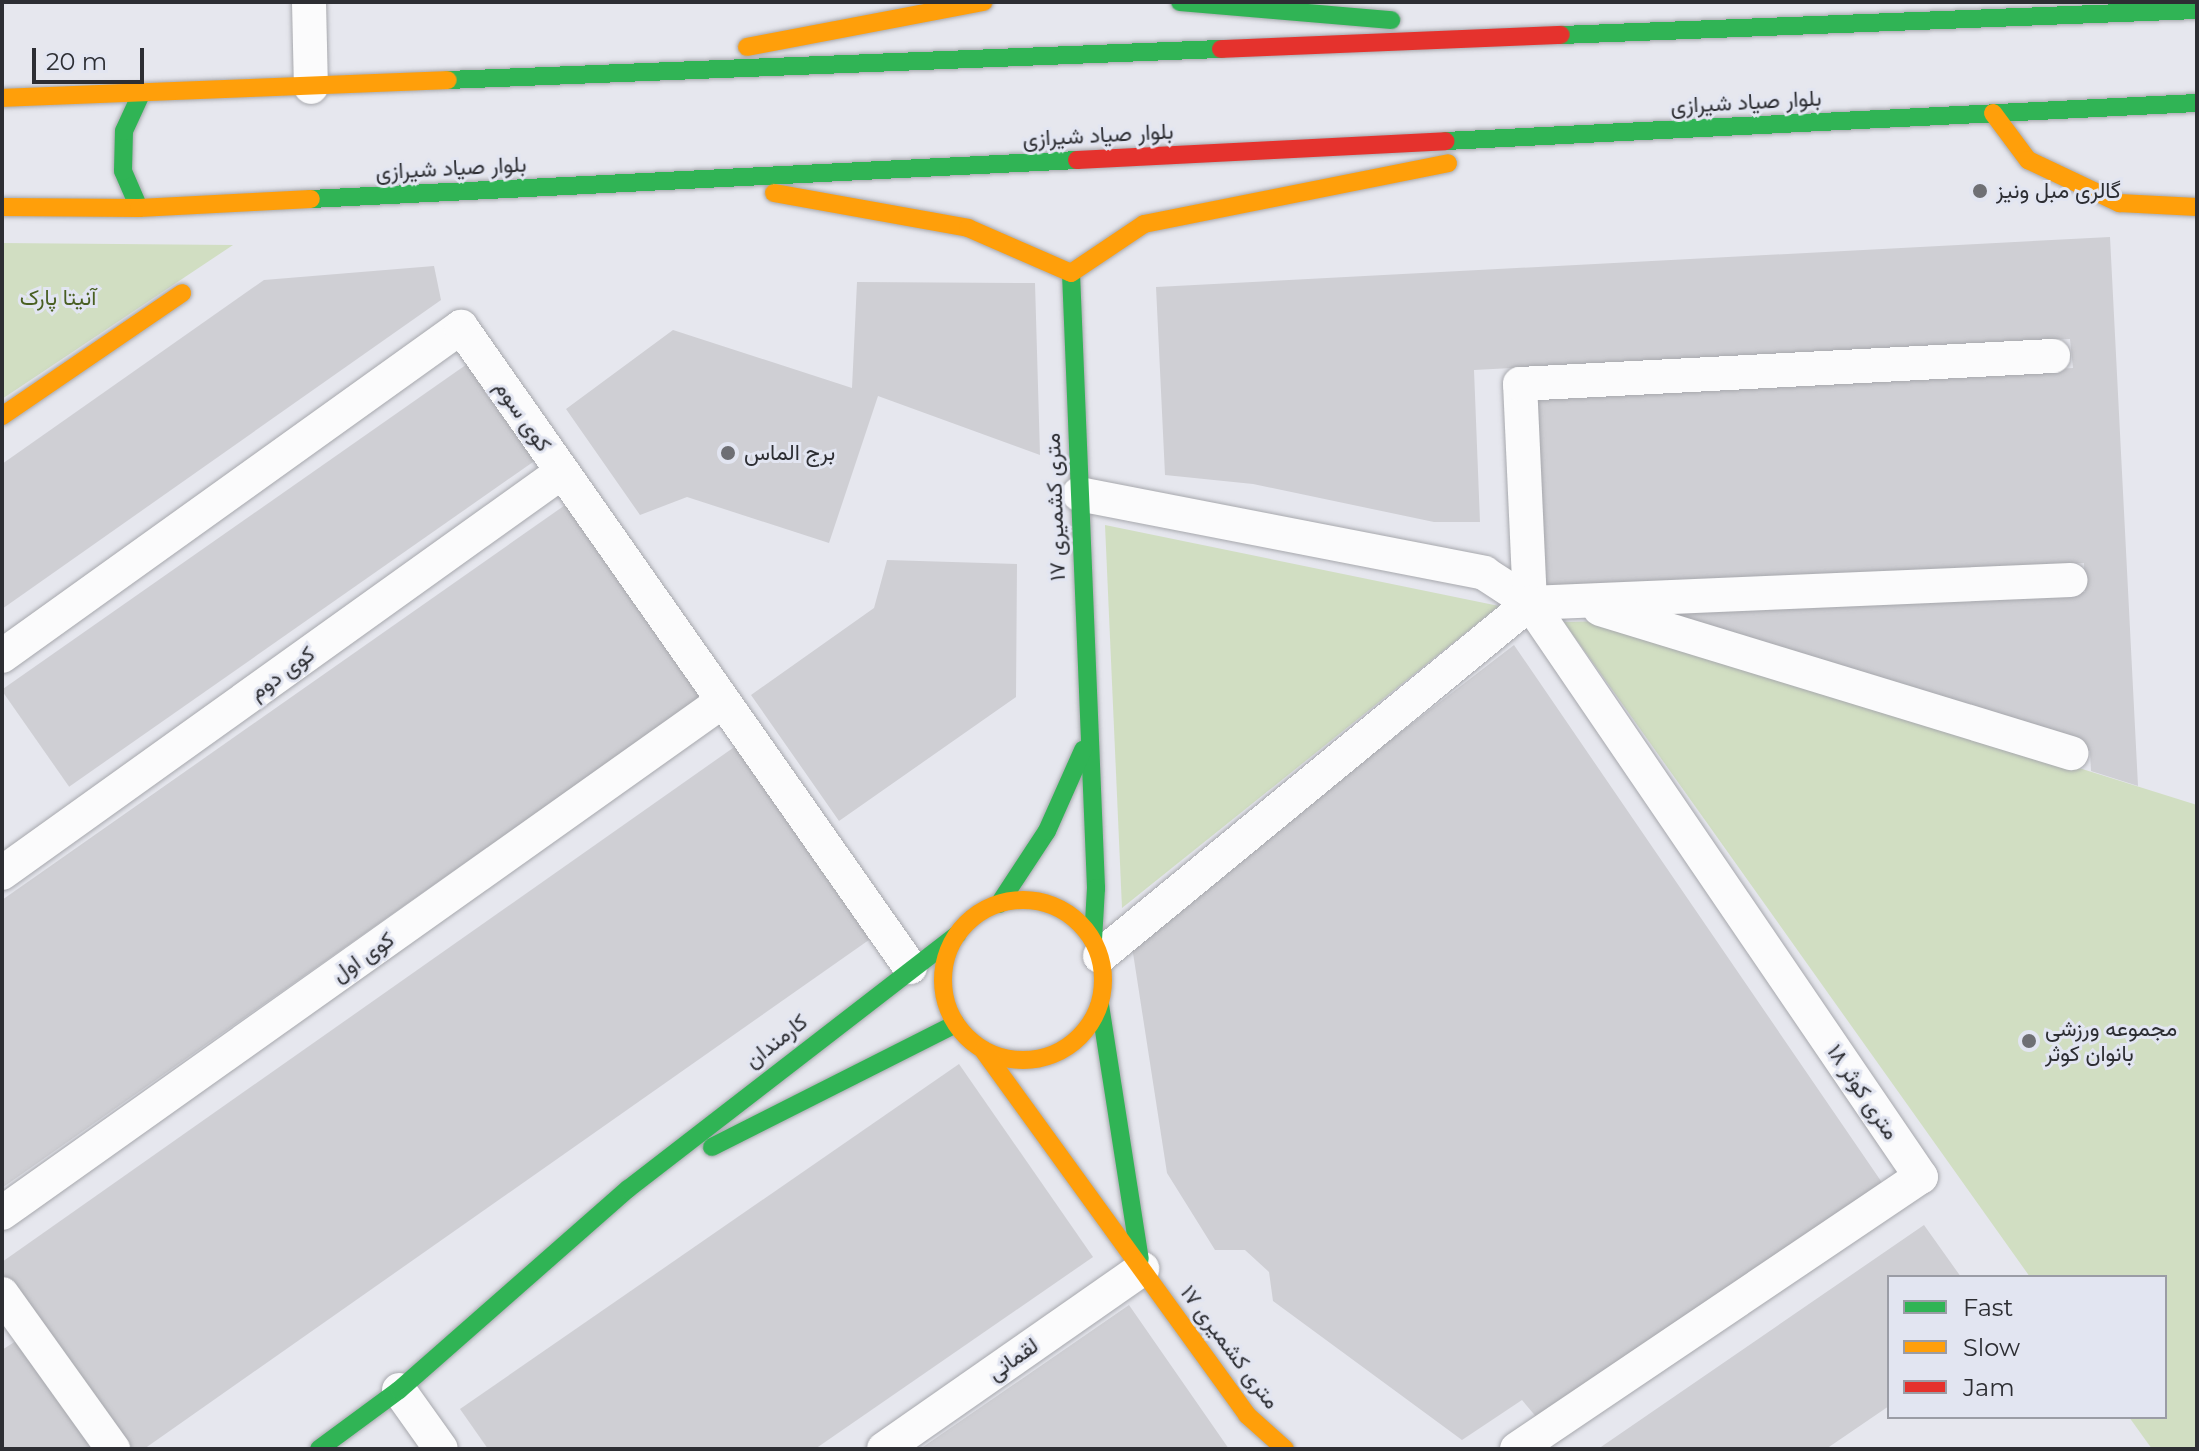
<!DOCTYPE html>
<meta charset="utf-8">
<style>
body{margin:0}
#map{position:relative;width:2199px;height:1451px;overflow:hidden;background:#e6e7ee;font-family:Montserrat,Vazirmatn,sans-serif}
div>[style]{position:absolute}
.green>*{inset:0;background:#d1dec2}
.building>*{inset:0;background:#cfcfd4;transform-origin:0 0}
.roads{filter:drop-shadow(0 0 2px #a7a8ad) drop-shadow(0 0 2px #a7a8ad)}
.street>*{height:34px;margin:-17px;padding:0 17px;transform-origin:17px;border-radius:17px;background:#fbfbfc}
.fast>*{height:18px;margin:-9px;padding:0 9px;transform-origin:9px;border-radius:9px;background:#30b455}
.slow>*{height:18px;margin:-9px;padding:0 9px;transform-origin:9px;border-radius:9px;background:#ff9f0a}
.slow>.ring{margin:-9px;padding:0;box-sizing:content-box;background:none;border:18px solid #ff9f0a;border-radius:50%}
.jam>*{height:18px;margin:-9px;padding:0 9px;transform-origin:9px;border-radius:9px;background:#e5322d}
.dots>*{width:22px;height:22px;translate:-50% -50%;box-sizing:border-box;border:4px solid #e2e5f1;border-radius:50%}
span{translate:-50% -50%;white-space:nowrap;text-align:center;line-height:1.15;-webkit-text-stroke:6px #e2e5f1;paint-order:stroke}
.street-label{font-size:22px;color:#2d2e33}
.poi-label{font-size:22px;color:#2d2e33}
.left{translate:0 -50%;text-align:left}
.park-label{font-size:22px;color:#495f22}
.frame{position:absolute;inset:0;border:4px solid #2d2e33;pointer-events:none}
.legend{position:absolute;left:1887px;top:1275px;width:280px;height:144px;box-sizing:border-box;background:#e2e5f1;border:2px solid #9a9ca5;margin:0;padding:10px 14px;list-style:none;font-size:24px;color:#2d2e33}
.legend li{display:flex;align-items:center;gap:16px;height:40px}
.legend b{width:40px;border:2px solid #9a9ca5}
.scale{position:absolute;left:32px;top:48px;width:112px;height:36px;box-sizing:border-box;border:4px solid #2d2e33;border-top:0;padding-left:10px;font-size:24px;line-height:28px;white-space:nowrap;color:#2d2e33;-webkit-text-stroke:6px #e2e5f1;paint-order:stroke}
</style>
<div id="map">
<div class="green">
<div style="clip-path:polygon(2px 243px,233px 245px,2px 399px)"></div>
<div style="clip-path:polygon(1105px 525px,1499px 606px,1122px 908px)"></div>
<div style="clip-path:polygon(1610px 621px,2197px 805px,2197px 1449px,2152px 1449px,2129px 1417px,2165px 1417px,2165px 1277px,2030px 1277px,1564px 622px)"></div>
</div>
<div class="building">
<div style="clip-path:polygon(2110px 237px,2138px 786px,2091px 771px,2090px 751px,2047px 732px,1646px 607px,2085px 592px,2084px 563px,1545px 591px,1537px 396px,2073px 368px,2070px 339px,1474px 370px,1480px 522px,1434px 522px,1253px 484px,1165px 475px,1156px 287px)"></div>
<div style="clip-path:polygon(434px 266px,441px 300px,2px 609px,2px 464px,264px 280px)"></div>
<div style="clip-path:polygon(857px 282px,1035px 283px,1040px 455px,878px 396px,829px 543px,687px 497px,640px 515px,566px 409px,673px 330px,852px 388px)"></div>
<div style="left:470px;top:362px;width:118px;height:572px;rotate:55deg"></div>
<div style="clip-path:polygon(568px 503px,704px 695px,2px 1188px,2px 900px)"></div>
<div style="clip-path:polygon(887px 560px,1017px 564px,1016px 697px,839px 821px,751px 695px,874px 608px)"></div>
<div style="clip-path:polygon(1514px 645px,1883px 1184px,1538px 1419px,1522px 1400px,1462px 1440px,1273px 1301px,1269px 1272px,1245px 1250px,1215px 1250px,1167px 1173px,1131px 940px)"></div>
<div style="clip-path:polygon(740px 743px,876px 935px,144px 1449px,125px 1449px,2px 1275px,2px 1262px)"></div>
<div style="clip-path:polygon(959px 1064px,1093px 1257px,815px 1449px,488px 1449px,460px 1409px)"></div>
<div style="clip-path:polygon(1924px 1225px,1961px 1277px,1889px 1277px,1889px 1406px,1826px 1449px,1598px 1449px)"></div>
<div style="clip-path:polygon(1129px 1305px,1229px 1449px,920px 1449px,1029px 1374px)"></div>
<div style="clip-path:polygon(19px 1339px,96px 1449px,2px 1449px,2px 1350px)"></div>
</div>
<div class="roads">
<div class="street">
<div style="left:309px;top:2px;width:85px;rotate:88.7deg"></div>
<div style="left:1079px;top:494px;width:413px;rotate:11deg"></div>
<div style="left:1484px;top:573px;width:55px;rotate:33.1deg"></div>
<div style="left:1530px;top:603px;width:541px;rotate:-2.43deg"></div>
<div style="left:1530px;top:603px;width:219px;rotate:-92.6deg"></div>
<div style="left:1520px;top:384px;width:534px;rotate:-3.01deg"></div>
<div style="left:1600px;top:609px;width:493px;rotate:17deg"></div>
<div style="left:2px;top:656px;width:565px;rotate:-35.63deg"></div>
<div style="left:461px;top:327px;width:782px;rotate:54.95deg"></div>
<div style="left:2px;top:873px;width:689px;rotate:-35.61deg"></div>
<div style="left:1100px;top:956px;width:556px;rotate:-39.38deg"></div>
<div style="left:2px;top:1213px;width:884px;rotate:-35.38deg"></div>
<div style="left:2px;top:1294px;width:191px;rotate:54.4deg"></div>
<div style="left:399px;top:1390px;width:72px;rotate:54.6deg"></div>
<div style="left:884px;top:1449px;width:315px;rotate:-34.9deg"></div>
<div style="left:1517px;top:1449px;width:487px;rotate:-34deg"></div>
<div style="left:1921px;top:1177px;width:695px;rotate:-124.26deg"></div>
</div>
<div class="fast">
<div style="left:1180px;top:2px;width:212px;rotate:4.9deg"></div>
<div style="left:1561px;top:35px;width:636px;rotate:-2.25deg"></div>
<div style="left:448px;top:80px;width:774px;rotate:-2.3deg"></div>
<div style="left:1446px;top:141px;width:752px;rotate:-2.9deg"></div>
<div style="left:311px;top:199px;width:767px;rotate:-2.91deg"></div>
<div style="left:139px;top:208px;width:40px;rotate:-113.4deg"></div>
<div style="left:123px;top:171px;width:40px;rotate:-88.6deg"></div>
<div style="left:124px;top:131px;width:41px;rotate:-65.3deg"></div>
<div style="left:1071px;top:273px;width:616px;rotate:87.67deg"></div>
<div style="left:1096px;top:888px;width:52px;rotate:93.3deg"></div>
<div style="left:999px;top:904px;width:87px;rotate:-56.7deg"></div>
<div style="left:1047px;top:831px;width:89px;rotate:-66deg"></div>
<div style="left:1100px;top:1005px;width:257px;rotate:81.1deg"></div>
<div style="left:712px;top:1147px;width:273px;rotate:-26.8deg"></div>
<div style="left:319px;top:1449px;width:99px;rotate:-36.4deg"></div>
<div style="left:399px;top:1390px;width:305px;rotate:-41.3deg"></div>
<div style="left:628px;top:1189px;width:416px;rotate:-37.7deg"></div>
</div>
<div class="slow">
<div style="left:747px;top:47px;width:241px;rotate:-10.8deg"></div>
<div style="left:2px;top:98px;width:446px;rotate:-2.3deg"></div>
<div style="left:1993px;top:113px;width:59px;rotate:53.3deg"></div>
<div style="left:2028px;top:160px;width:101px;rotate:25.3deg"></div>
<div style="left:2119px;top:203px;width:78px;rotate:2.9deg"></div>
<div style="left:774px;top:193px;width:197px;rotate:10.2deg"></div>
<div style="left:968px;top:228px;width:112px;rotate:23.6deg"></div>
<div style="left:2px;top:207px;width:137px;rotate:0.4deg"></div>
<div style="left:139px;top:208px;width:172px;rotate:-3deg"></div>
<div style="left:1071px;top:273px;width:88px;rotate:-33.9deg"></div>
<div style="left:1144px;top:224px;width:310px;rotate:-11.3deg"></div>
<div style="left:2px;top:416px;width:218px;rotate:-34.3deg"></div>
<div class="ring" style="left:943px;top:900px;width:142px;height:142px"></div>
<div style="left:983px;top:1050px;width:450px;rotate:54.1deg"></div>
<div style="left:1247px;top:1415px;width:51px;rotate:41.8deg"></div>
</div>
<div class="jam">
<div style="left:1221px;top:49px;width:340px;rotate:-2.4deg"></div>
<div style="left:1077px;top:160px;width:369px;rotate:-2.9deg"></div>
</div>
</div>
<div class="dots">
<div style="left:1980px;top:191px;background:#6e6f74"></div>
<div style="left:728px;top:453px;background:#6e6f74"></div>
<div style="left:2029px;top:1041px;background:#6e6f74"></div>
</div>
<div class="street-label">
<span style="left:1746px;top:102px;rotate:-3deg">بلوار صیاد شیرازی</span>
<span style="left:1098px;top:135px;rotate:-3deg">بلوار صیاد شیرازی</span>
<span style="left:451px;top:168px;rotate:-3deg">بلوار صیاد شیرازی</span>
<span style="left:523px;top:416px;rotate:55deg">کوی سوم</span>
<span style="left:1055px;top:507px;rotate:-92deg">۱۷ متری کشمیری</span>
<span style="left:282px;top:673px;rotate:-36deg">کوی دوم</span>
<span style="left:363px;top:957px;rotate:-35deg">کوی اول</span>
<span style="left:776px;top:1041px;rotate:-38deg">کارمندان</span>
<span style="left:1863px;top:1092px;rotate:56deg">۱۸ متری کوثر</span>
<span style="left:1230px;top:1347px;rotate:53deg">۱۷ متری کشمیری</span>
<span style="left:1013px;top:1359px;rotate:-35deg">لقمانی</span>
</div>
<div class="poi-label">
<span class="left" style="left:1996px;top:191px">گالری مبل ونیز</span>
<span class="left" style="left:744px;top:453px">برج الماس</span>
<span class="left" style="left:2045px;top:1041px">مجموعه ورزشی<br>بانوان کوثر</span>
</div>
<div class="park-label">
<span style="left:58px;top:298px">آنیتا پارک</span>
</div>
<div class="frame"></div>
<ul class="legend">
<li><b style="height:10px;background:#30b455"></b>Fast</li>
<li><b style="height:10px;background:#ff9f0a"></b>Slow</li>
<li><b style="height:10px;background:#e5322d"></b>Jam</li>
</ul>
<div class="scale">20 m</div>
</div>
